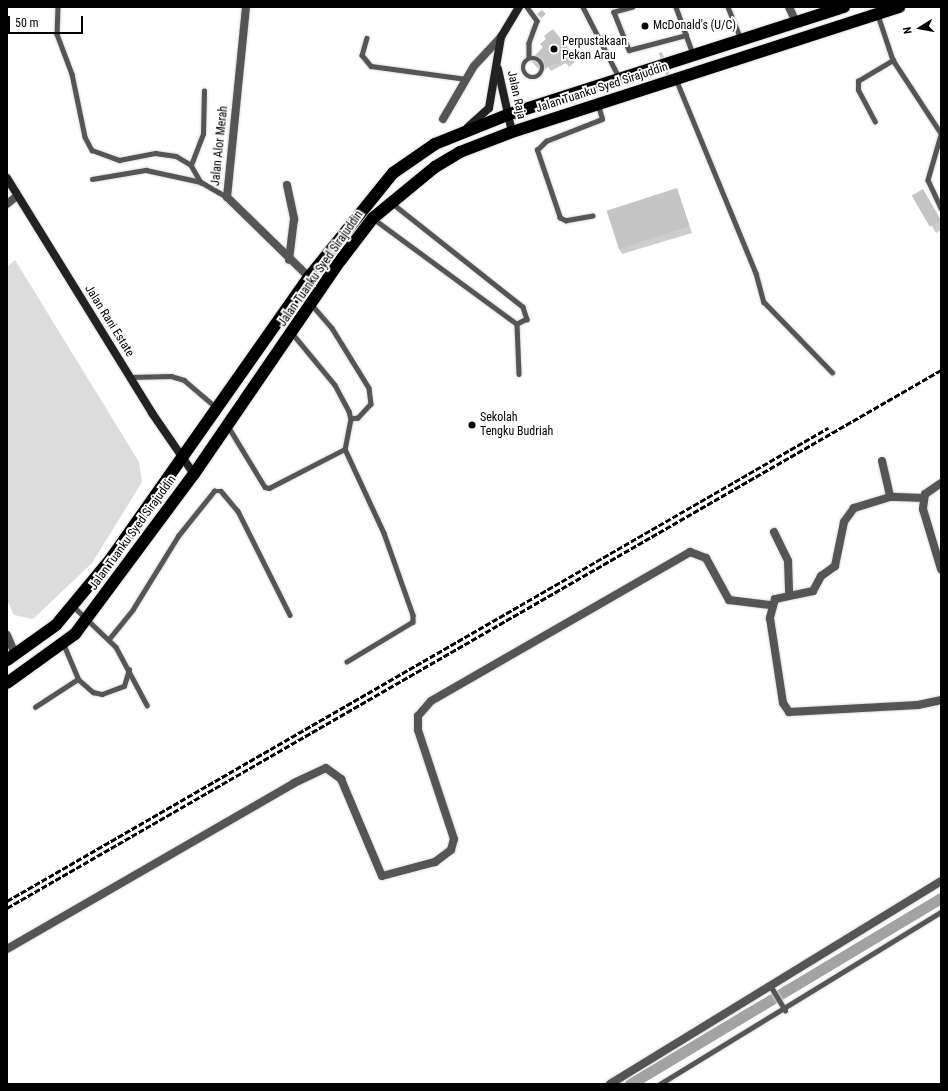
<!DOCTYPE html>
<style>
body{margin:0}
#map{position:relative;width:948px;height:1091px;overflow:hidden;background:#fff;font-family:"Roboto Condensed",sans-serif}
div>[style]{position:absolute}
.green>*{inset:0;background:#dcdcdc}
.shadow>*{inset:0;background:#0003}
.canal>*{height:11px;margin:-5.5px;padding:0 5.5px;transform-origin:5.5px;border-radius:5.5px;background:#a3a3a3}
.building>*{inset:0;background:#c4c4c4;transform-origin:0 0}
.roads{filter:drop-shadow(0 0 1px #dbdbdb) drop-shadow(0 0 1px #dbdbdb)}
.lane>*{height:4.5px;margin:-2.25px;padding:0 2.25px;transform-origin:2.25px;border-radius:2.25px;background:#555}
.lane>.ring{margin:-2.25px;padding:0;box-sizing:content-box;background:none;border:4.5px solid #555;border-radius:50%}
.street>*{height:8px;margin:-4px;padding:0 4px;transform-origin:4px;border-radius:4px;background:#555}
.secondary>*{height:8px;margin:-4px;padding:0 4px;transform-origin:4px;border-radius:4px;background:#222}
.highway>*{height:12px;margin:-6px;padding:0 6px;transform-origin:6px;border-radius:6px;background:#000}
.rail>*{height:3px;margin-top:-1.5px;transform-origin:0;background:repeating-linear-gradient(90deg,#000 0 6px,transparent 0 8px)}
.dots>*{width:11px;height:11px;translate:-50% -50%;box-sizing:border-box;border:2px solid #fff;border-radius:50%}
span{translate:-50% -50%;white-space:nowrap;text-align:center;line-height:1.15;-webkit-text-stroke:4px #fff;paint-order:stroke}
.poi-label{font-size:12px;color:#000}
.left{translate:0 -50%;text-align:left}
.street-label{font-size:12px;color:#000}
.frame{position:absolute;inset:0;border:8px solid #000;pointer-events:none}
.north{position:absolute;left:900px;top:8px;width:40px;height:40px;-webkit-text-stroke:3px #fff;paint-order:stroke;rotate:259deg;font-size:11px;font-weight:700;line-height:16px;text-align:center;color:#000}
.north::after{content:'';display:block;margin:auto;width:14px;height:18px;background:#000;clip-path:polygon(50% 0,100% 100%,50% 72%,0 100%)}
.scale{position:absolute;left:8px;top:16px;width:75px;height:18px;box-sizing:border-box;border:2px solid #000;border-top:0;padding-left:5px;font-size:12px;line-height:14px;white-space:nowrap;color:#000;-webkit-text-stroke:3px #fff;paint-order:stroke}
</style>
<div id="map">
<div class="green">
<div style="clip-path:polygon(15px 260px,139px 462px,142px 482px,92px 563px,33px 619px,14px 615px,7px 600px,7px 267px)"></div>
</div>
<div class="shadow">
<div style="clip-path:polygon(543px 47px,574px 57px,576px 61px,569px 67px,566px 63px,551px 71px,548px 67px,542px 72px,533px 62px)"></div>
<div style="clip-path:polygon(677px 189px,692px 233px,622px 254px,618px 247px)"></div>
<div style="clip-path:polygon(923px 190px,941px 222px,941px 230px,936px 233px,914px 196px)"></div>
</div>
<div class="canal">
<div style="left:630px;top:1084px;width:362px;rotate:-30.9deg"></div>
</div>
<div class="building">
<div style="clip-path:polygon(542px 10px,546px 14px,541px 18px,537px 14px)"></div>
<div style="clip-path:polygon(553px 29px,575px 57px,566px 64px,563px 60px,557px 65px,555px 63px,540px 71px,531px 60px,543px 47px,540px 44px,546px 39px,544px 36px)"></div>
<div style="clip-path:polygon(662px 52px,674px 87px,670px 88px,659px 53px)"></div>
<div style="left:677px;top:188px;width:40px;height:74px;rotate:72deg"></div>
<div style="left:923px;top:189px;width:36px;height:13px;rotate:60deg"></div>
</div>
<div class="roads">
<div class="lane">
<div style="left:58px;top:7px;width:27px;rotate:92deg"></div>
<div style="left:57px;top:34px;width:43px;rotate:69.4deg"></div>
<div style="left:72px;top:74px;width:64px;rotate:78.3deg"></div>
<div style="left:85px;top:137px;width:15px;rotate:62deg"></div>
<div style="left:92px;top:150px;width:29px;rotate:20deg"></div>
<div style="left:119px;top:160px;width:37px;rotate:-11deg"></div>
<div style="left:155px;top:153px;width:21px;rotate:8deg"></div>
<div style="left:176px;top:156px;width:17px;rotate:31deg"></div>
<div style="left:191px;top:165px;width:20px;rotate:60deg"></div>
<div style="left:201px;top:182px;width:30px;rotate:30deg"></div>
<div style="left:527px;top:7px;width:17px;rotate:54deg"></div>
<div style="left:537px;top:21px;width:23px;rotate:110deg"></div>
<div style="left:529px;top:43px;width:14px;rotate:90deg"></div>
<div style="left:583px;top:7px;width:79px;rotate:62.8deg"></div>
<div style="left:633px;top:7px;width:20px;rotate:165deg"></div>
<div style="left:614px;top:12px;width:41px;rotate:68.5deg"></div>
<div style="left:629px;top:50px;width:59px;rotate:-14.7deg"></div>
<div style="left:676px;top:7px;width:50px;rotate:70.1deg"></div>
<div style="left:728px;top:7px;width:35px;rotate:68deg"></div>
<div style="left:878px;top:15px;width:47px;rotate:71.6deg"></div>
<div style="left:893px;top:60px;width:87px;rotate:56.7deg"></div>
<div style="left:367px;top:38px;width:18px;rotate:106deg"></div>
<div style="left:362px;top:55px;width:14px;rotate:51deg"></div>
<div style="left:371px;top:66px;width:96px;rotate:7.8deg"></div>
<div class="ring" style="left:523px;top:58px;width:15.5px;height:15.5px"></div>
<div style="left:676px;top:79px;width:210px;rotate:67.6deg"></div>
<div style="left:756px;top:273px;width:30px;rotate:75deg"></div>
<div style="left:764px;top:302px;width:98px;rotate:45.8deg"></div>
<div style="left:875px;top:122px;width:36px;rotate:-118deg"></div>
<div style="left:858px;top:90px;width:9px;rotate:-90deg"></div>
<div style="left:858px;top:81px;width:41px;rotate:-31deg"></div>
<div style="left:941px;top:135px;width:47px;rotate:106.1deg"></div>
<div style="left:928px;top:180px;width:31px;rotate:65deg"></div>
<div style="left:191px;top:165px;width:33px;rotate:-69deg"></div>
<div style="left:203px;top:134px;width:43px;rotate:-88.7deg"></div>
<div style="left:92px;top:179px;width:55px;rotate:-9.5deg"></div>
<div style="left:146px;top:170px;width:56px;rotate:12.3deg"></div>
<div style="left:392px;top:203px;width:167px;rotate:38.4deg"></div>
<div style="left:523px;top:307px;width:13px;rotate:72deg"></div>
<div style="left:527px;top:319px;width:11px;rotate:153deg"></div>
<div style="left:593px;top:216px;width:27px;rotate:170deg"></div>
<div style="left:566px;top:221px;width:7px;rotate:-153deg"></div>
<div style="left:560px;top:218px;width:72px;rotate:-108.7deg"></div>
<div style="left:537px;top:150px;width:13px;rotate:-45deg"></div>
<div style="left:546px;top:141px;width:60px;rotate:-21.4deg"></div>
<div style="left:602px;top:119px;width:15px;rotate:-106deg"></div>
<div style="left:374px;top:219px;width:177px;rotate:36.3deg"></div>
<div style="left:312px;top:305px;width:30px;rotate:49deg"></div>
<div style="left:332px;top:328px;width:70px;rotate:58.3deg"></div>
<div style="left:369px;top:388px;width:16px;rotate:83deg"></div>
<div style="left:371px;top:404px;width:19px;rotate:133deg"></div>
<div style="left:358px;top:418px;width:7px;rotate:172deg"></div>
<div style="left:517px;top:324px;width:50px;rotate:87.7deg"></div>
<div style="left:292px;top:333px;width:67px;rotate:50.4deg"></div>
<div style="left:335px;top:385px;width:30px;rotate:62deg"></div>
<div style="left:349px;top:411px;width:8px;rotate:76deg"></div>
<div style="left:351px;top:419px;width:31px;rotate:101deg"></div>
<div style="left:345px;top:449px;width:93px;rotate:65.1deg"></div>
<div style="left:384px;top:533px;width:87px;rotate:70.5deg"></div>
<div style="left:413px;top:615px;width:7px;rotate:90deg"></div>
<div style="left:413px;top:622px;width:77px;rotate:148.8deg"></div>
<div style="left:130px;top:377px;width:41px;rotate:-1.4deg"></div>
<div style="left:171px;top:376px;width:14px;rotate:17deg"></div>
<div style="left:184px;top:380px;width:43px;rotate:40.3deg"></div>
<div style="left:228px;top:426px;width:71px;rotate:58.8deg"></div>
<div style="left:265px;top:487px;width:4px;rotate:14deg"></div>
<div style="left:269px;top:488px;width:85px;rotate:-27.2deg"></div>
<div style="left:73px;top:606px;width:59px;rotate:43.6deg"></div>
<div style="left:116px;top:647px;width:66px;rotate:61.9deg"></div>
<div style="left:109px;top:639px;width:38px;rotate:-51deg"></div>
<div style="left:133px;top:609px;width:86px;rotate:-58.3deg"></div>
<div style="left:178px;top:536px;width:58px;rotate:-51.3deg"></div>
<div style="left:214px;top:491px;width:7px"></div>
<div style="left:221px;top:491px;width:26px;rotate:50deg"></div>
<div style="left:238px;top:511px;width:116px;rotate:63.4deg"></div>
<div style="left:78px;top:679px;width:20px;rotate:41deg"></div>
<div style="left:93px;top:692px;width:9px;rotate:13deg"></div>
<div style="left:102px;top:694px;width:23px;rotate:-20deg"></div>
<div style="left:124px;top:686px;width:17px;rotate:-73deg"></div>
<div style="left:35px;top:707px;width:51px;rotate:-33.1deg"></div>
<div style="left:78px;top:679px;width:38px;rotate:-113deg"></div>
<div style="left:772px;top:988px;width:26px;rotate:59deg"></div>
<div style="left:660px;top:1084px;width:329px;rotate:-31.5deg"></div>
</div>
<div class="street">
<div style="left:246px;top:7px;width:191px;rotate:95.7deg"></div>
<div style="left:227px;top:197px;width:115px;rotate:44.3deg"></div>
<div style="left:789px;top:7px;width:17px;rotate:65deg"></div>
<div style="left:443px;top:119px;width:61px;rotate:-59.7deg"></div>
<div style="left:474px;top:66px;width:40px;rotate:-47deg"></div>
<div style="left:287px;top:185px;width:35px;rotate:78deg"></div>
<div style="left:294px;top:219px;width:41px;rotate:97deg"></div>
<div style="left:7px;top:204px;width:13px;rotate:-39deg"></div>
<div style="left:882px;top:461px;width:37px;rotate:77deg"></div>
<div style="left:941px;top:483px;width:19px;rotate:145deg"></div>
<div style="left:925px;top:494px;width:15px;rotate:98deg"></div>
<div style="left:923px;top:509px;width:63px;rotate:73.3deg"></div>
<div style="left:924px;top:498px;width:34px;rotate:-178deg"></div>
<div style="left:890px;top:497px;width:38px;rotate:163deg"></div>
<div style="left:854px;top:508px;width:17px;rotate:126deg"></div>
<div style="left:844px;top:522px;width:45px;rotate:101.6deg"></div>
<div style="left:835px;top:566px;width:17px;rotate:144deg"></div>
<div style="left:821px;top:576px;width:17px;rotate:118deg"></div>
<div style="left:813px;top:591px;width:39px;rotate:168deg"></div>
<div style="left:775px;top:599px;width:20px;rotate:105deg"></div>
<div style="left:770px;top:618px;width:86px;rotate:81.3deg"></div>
<div style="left:783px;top:703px;width:11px;rotate:56deg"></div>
<div style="left:789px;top:712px;width:129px;rotate:-3.1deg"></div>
<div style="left:918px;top:705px;width:24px;rotate:-12deg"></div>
<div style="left:774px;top:532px;width:32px;rotate:64deg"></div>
<div style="left:788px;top:561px;width:34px;rotate:88deg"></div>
<div style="left:7px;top:635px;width:21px;rotate:67deg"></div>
<div style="left:7px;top:949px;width:332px;rotate:-30deg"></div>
<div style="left:294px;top:783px;width:35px;rotate:-25deg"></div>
<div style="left:326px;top:768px;width:19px;rotate:36deg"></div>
<div style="left:341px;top:779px;width:105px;rotate:67.1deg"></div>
<div style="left:382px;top:876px;width:55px;rotate:-14.8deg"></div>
<div style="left:435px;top:862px;width:20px;rotate:-37deg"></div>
<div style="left:451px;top:850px;width:11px;rotate:-75deg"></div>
<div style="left:454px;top:839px;width:115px;rotate:-108.3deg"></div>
<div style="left:418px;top:730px;width:14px;rotate:-90deg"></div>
<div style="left:418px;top:716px;width:20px;rotate:-49deg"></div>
<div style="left:431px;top:701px;width:299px;rotate:-29.9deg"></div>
<div style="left:690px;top:552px;width:17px;rotate:21deg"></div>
<div style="left:706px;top:558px;width:48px;rotate:61.3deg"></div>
<div style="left:729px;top:600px;width:41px;rotate:7deg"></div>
<div style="left:610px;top:1084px;width:388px;rotate:-31.5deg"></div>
</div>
<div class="secondary">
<div style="left:498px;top:69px;width:65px;rotate:77.5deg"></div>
<div style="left:468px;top:127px;width:28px;rotate:-42deg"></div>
<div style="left:489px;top:108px;width:72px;rotate:-80.4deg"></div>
<div style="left:501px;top:37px;width:35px;rotate:-59deg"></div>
<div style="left:7px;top:178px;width:276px;rotate:58.3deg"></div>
<div style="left:152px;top:413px;width:74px;rotate:55.5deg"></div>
</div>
<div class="highway">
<div style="left:7px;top:660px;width:60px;rotate:-35.5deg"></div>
<div style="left:56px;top:625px;width:85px;rotate:-50.3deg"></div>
<div style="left:110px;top:560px;width:346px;rotate:-54.9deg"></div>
<div style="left:309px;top:277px;width:134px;rotate:-51.1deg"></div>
<div style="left:393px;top:173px;width:51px;rotate:-34.6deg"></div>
<div style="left:435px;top:144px;width:78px;rotate:-21.9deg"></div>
<div style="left:507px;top:115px;width:354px;rotate:-17.8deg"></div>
<div style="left:7px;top:683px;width:84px;rotate:-35.8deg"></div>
<div style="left:75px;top:634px;width:199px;rotate:-53.4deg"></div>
<div style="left:194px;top:474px;width:258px;rotate:-55.6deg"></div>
<div style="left:340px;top:261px;width:54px;rotate:-52.5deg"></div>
<div style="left:373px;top:218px;width:80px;rotate:-39.4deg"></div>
<div style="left:435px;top:167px;width:29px;rotate:-31deg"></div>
<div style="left:460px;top:152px;width:56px;rotate:-21deg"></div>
<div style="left:512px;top:132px;width:407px;rotate:-17.9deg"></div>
</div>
</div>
<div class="rail">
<div style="left:7px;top:901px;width:948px;rotate:-29.95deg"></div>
<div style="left:7px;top:908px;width:1078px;rotate:-29.94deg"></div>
</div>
<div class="dots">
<div style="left:645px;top:26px;background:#000"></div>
<div style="left:554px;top:49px;background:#000"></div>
<div style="left:472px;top:425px;background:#000"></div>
</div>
<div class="poi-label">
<span class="left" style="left:653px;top:26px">McDonald's (U/C)</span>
<span class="left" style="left:562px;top:49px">Perpustakaan<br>Pekan Arau</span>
<span class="left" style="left:480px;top:425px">Sekolah<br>Tengku Budriah</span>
</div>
<div class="street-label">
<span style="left:602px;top:88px;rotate:-18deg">Jalan Tuanku Syed Sirajuddin</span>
<span style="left:516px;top:95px;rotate:78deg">Jalan Raja</span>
<span style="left:220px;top:146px;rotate:-84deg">Jalan Alor Merah</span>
<span style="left:321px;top:269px;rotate:-55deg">Jalan Tuanku Syed Sirajuddin</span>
<span style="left:109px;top:321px;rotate:58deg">Jalan Rani Estate</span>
<span style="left:133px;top:533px;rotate:-54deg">Jalan Tuanku Syed Sirajuddin</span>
</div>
<div class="frame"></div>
<div class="north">N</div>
<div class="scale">50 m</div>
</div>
